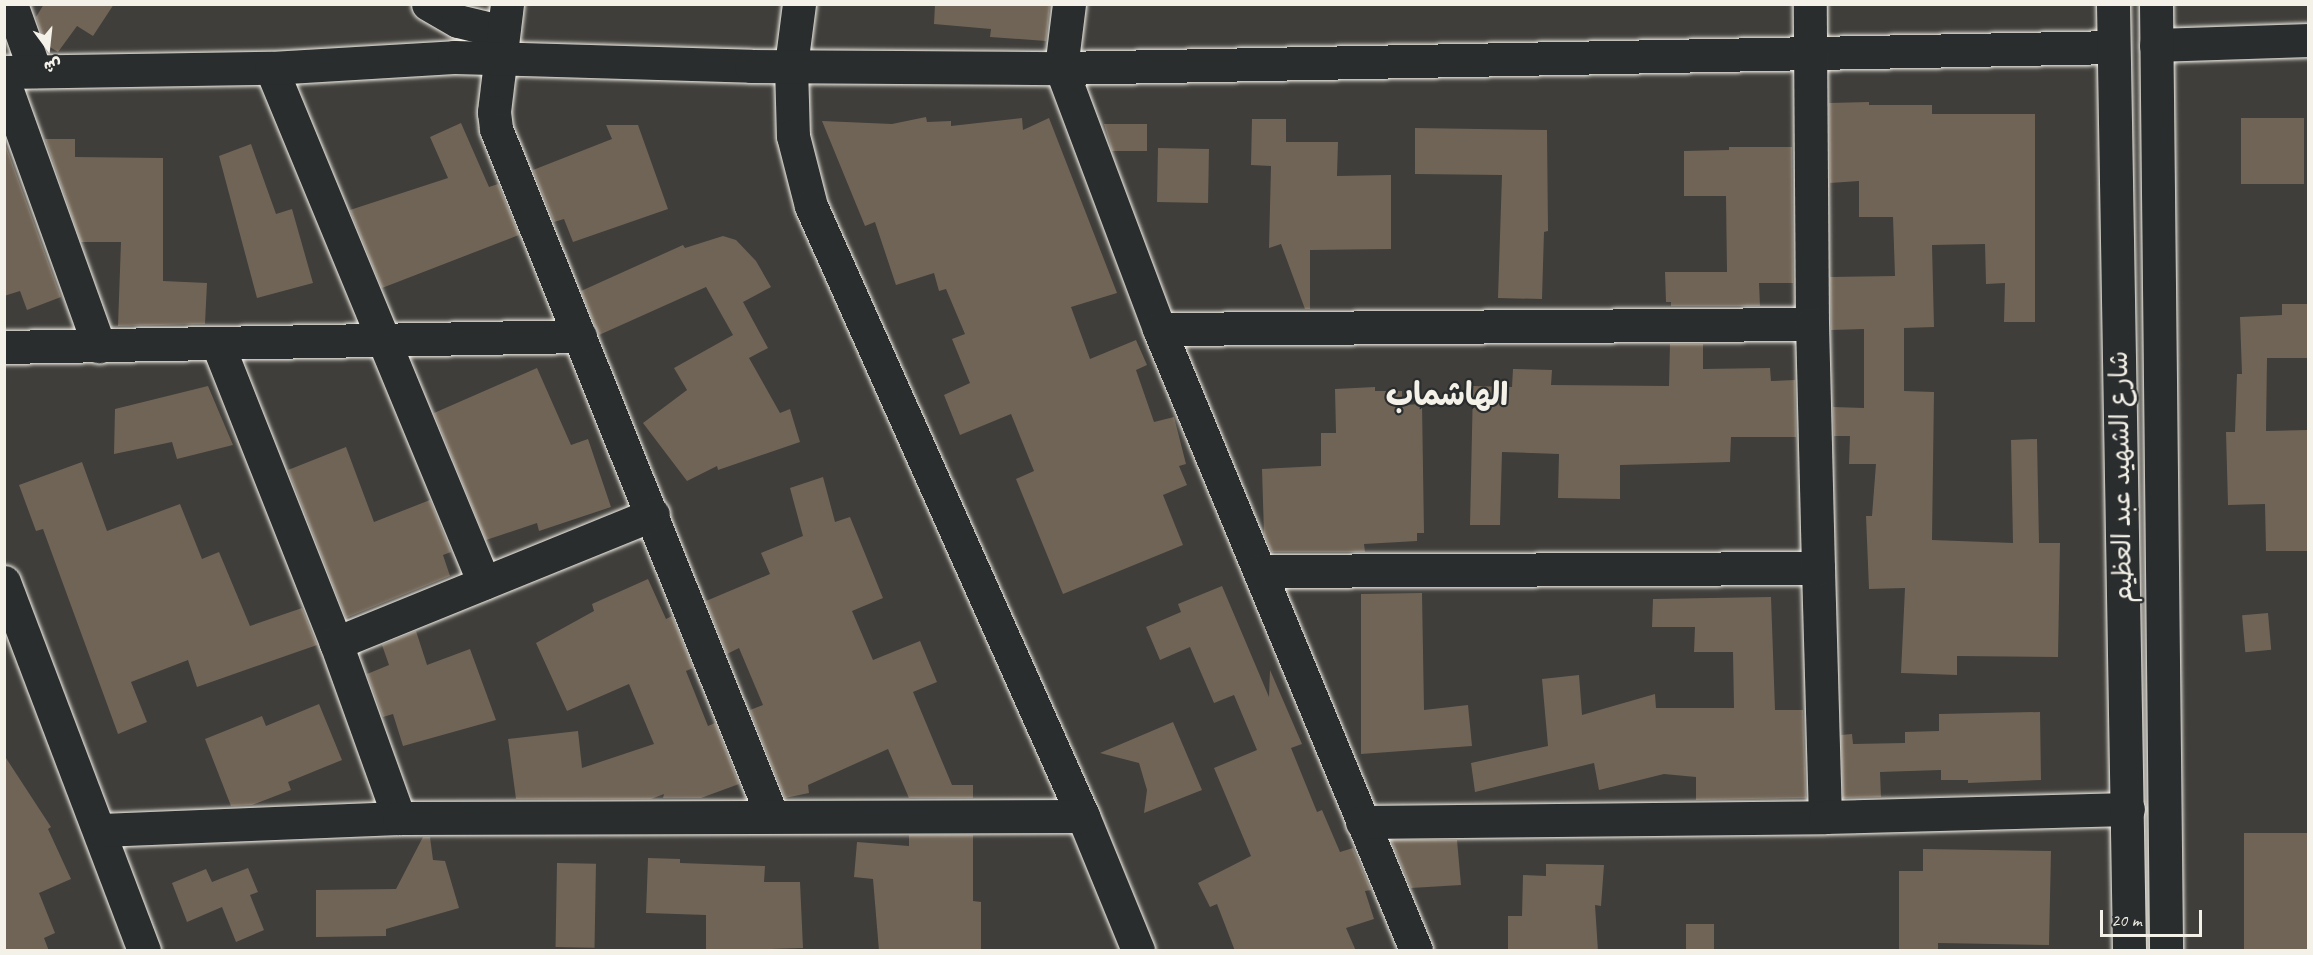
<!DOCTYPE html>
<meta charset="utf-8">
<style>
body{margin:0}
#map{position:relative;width:2313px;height:955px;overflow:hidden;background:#3f3e3a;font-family:Caveat,"Playpen Sans Arabic",sans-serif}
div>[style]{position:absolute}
.building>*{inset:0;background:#706456;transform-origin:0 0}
.roads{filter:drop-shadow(0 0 2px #f4f1e8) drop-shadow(0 0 2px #f4f1e8)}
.minor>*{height:33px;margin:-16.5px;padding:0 16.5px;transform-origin:16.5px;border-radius:16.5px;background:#2a2d2e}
.secondary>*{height:33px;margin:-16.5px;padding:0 16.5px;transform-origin:16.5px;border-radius:16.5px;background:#2a2d2e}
span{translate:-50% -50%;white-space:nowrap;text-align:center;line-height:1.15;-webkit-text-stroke:4.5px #2a2d2e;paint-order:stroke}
.street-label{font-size:26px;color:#f4f1e8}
.district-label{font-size:32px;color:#f4f1e8;font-weight:700}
.frame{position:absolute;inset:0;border:6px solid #f4f1e8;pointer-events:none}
.north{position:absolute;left:18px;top:18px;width:60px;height:60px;-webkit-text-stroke:4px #2a2d2e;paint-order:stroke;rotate:165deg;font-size:16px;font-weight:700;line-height:24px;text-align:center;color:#f4f1e8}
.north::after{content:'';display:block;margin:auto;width:21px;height:27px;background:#f4f1e8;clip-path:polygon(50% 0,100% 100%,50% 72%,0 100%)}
.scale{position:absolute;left:2100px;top:910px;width:102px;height:27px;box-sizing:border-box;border:3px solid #f4f1e8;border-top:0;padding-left:8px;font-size:18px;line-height:21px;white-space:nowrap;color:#f4f1e8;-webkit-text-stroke:4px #2a2d2e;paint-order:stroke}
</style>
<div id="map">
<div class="building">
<div style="clip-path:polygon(44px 4px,114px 4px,93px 36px,77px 26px,58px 52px,45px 44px,36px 17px)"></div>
<div style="clip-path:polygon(935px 4px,1050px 4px,1046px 41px,990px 37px,991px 29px,934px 24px)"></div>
<div style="clip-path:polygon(1869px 102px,1869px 105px,1932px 105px,1932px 114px,2035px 114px,2035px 322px,2004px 322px,2005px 283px,1986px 284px,1985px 244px,1932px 245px,1934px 327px,1904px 328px,1904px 391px,1934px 392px,1932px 540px,2013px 543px,2011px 440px,2037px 439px,2039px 543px,2060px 543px,2058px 657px,1957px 656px,1957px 675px,1901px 673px,1905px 588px,1869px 589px,1866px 516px,1872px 516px,1876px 464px,1849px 464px,1850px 436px,1834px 436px,1833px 407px,1864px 408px,1864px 329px,1831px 330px,1830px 277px,1895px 276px,1893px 217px,1859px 217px,1859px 181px,1830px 183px,1829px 103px)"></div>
<div style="clip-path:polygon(926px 117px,927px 122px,951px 121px,951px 126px,1022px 118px,1023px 130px,1049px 118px,1117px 293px,1071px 307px,1090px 359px,1136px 340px,1147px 365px,1136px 370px,1154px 422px,1174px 417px,1186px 464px,1179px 466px,1187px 485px,1163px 495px,1183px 545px,1063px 594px,1016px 479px,1034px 471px,1011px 414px,960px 435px,944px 395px,970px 383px,952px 339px,965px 334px,946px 289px,939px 291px,934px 273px,896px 285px,875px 222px,865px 226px,822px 121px,892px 124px)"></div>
<div style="left:2304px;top:118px;width:66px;height:63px;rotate:90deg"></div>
<div style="clip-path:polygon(1252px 119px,1286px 119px,1286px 142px,1338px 142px,1337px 176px,1391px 175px,1391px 249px,1310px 250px,1310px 309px,1305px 309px,1281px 244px,1269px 248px,1271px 166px,1251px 165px)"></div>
<div style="clip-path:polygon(461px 123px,489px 187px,498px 184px,519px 235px,382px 288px,350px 210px,448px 178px,430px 137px)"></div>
<div style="clip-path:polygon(1104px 124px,1147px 124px,1147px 151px,1112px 151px)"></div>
<div style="clip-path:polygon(606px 125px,638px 125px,668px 209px,573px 242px,564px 219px,554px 222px,533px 170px,612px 139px)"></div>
<div style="clip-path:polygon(1415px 128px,1547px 130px,1548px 231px,1544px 232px,1542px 299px,1498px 298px,1502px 175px,1415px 174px)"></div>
<div style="clip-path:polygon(45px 139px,75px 139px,75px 157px,163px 158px,163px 281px,207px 283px,205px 324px,118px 326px,121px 242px,81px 242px)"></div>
<div style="clip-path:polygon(4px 140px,61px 297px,27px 310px,20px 291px,4px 296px)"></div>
<div style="clip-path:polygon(251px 144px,276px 214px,292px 209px,313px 283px,257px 298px,219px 156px)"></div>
<div style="clip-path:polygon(1729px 147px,1792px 147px,1793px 283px,1759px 283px,1760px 306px,1671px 306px,1671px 302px,1666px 302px,1665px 272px,1727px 272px,1726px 196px,1684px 196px,1684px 151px,1729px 150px)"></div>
<div style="left:1158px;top:148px;width:51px;height:54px;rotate:1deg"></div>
<div style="clip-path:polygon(723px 236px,736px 240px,756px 261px,771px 287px,743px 302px,768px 348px,749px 358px,780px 413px,790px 409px,800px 442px,718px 470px,717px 466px,687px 481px,643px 423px,687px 390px,674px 368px,733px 335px,706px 287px,599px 335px,581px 291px,683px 245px,685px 248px)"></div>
<div style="clip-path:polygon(2282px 304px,2308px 304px,2308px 358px,2267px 358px,2266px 431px,2308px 430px,2308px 551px,2266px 551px,2265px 504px,2228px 505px,2226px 432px,2235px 432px,2237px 374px,2242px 374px,2240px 317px,2282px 315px)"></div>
<div style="clip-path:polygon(1670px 344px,1703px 344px,1703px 369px,1770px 368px,1771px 381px,1795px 380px,1796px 437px,1731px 437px,1730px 462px,1620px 465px,1620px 499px,1558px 498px,1559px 454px,1502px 452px,1500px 525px,1470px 525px,1473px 386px,1512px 387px,1513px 369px,1552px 370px,1551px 385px,1669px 386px)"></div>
<div style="clip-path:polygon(537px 368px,571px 445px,588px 439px,611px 507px,539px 531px,537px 523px,486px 540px,434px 413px)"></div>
<div style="clip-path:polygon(208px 386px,233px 445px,177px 459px,172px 442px,114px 454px,115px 409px)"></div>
<div style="clip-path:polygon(1375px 387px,1375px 391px,1402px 391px,1402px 405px,1422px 404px,1424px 533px,1417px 533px,1417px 541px,1364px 544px,1365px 552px,1272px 552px,1264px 534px,1262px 469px,1321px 466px,1321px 433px,1336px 433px,1335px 389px)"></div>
<div style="clip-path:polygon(346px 447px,374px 522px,430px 500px,451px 552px,443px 555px,450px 576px,346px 618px,288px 470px)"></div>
<div style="clip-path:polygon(82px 462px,107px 531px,180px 504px,202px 559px,219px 552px,250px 626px,302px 608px,317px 645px,197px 687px,188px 660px,131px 682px,147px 722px,118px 734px,43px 529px,36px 531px,19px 485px)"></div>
<div style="clip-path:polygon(823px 477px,835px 522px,850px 517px,883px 598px,852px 611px,873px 660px,920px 641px,937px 682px,913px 692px,952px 785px,973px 785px,973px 798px,909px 798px,888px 749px,808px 785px,809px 793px,785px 798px,750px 710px,763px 705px,739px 648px,727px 654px,706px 601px,770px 574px,761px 553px,803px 536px,790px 488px)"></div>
<div style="clip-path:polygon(648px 579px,666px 619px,672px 616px,693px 668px,686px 671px,708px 726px,715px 723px,739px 784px,701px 798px,663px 798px,664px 794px,651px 799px,516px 799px,508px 739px,578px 731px,582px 768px,654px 744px,629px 684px,567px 711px,536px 643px,594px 611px,592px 604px)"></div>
<div style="clip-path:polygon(1222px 586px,1269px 697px,1270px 670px,1302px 744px,1291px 748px,1317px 812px,1322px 810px,1340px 852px,1353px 848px,1371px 890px,1365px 891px,1374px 919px,1346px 928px,1356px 951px,1235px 951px,1217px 904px,1210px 907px,1198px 883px,1251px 856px,1214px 768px,1257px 750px,1234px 695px,1214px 703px,1190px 647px,1160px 660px,1146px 627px,1181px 612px,1178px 604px)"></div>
<div style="clip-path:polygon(1422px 593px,1424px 710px,1468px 705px,1472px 746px,1361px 754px,1361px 594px)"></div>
<div style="clip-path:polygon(1771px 597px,1775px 710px,1803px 710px,1806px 798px,1696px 800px,1696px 777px,1664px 774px,1599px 790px,1594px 763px,1475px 792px,1471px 763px,1548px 746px,1542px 679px,1579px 675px,1582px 715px,1655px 694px,1656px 708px,1734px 708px,1733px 652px,1694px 652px,1695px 627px,1652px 627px,1653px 599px)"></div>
<div style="left:2268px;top:613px;width:37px;height:26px;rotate:85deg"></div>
<div style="clip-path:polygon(416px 631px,427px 665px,470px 649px,496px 720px,403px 746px,393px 714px,383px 717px,367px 674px,389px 665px,382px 645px)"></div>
<div style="clip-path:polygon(319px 704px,342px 760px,288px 782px,291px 790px,252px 805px,231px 806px,205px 739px,262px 716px,266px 726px)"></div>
<div style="clip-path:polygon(2040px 712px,2041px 780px,1968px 783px,1968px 780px,1941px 780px,1941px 770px,1880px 772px,1881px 797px,1843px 798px,1841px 735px,1852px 734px,1853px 744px,1905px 743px,1905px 732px,1939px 731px,1939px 714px)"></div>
<div style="clip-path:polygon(1173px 722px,1202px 790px,1144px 813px,1147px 790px,1139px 763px,1100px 753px)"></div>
<div style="clip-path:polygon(4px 755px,51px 827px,48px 829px,71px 879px,39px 893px,55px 933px,44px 938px,49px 951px,4px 951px)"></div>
<div style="left:2308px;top:833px;width:118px;height:64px;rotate:90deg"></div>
<div style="clip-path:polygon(909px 835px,973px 835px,973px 901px,981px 902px,981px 951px,879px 951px,873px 879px,854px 877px,857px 842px,909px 846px)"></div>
<div style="clip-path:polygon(423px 837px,430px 837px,433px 860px,445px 861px,459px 908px,386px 929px,386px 936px,316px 937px,316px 890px,396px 889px)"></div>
<div style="clip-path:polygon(1391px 840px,1457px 840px,1461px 885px,1411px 888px)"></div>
<div style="clip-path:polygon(1923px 849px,2051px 851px,2049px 945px,1938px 943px,1938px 951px,1899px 951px,1899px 871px,1923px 871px)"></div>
<div style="clip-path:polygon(648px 858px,680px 859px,680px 863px,765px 866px,764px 882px,800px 882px,803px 948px,706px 951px,706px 915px,646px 913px)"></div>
<div style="left:557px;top:863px;width:39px;height:84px;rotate:1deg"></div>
<div style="clip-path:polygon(1546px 864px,1604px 865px,1601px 906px,1595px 905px,1598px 951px,1508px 951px,1508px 916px,1522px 916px,1523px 875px,1546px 876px)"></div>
<div style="clip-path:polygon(248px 868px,258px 892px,250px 895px,264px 930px,236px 942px,222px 907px,187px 922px,172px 883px,206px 869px,212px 882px)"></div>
<div style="left:1686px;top:924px;width:28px;height:27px"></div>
</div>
<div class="roads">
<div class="minor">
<div style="left:11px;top:4px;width:71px;rotate:70.3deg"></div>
<div style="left:428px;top:4px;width:34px;rotate:30deg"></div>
<div style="left:458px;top:21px;width:46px;rotate:13.7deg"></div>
<div style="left:507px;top:4px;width:109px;rotate:96.9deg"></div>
<div style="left:494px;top:112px;width:17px;rotate:83deg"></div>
<div style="left:496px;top:129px;width:740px;rotate:68.11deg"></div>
<div style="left:799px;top:4px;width:63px;rotate:97.4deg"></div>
<div style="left:791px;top:66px;width:70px;rotate:88.4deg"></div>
<div style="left:793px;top:136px;width:72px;rotate:75.6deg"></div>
<div style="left:811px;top:206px;width:668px;rotate:65.97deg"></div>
<div style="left:1083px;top:816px;width:145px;rotate:67.7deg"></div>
<div style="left:1069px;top:4px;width:64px;rotate:97.1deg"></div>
<div style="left:1061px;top:68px;width:279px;rotate:69.4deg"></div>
<div style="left:1159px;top:329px;width:672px;rotate:67.52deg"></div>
<div style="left:2156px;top:45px;width:152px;rotate:-1.9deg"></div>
<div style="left:271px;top:68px;width:557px;rotate:67.53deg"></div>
<div style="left:4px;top:72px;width:267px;rotate:-0.9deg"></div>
<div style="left:271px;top:68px;width:183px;rotate:-3.4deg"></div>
<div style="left:454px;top:57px;width:297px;rotate:1.7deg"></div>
<div style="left:751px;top:66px;width:310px;rotate:0.4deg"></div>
<div style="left:1061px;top:68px;width:1052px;rotate:-1.14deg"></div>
<div style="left:4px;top:82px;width:281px;rotate:70.2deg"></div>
<div style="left:1159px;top:329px;width:653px;rotate:-0.44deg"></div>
<div style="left:1812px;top:324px;width:320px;rotate:-90.4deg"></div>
<div style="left:218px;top:345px;width:321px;rotate:68.4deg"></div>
<div style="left:336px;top:643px;width:186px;rotate:70.2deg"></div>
<div style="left:4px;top:347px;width:576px;rotate:-1.09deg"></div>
<div style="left:1818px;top:568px;width:249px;rotate:88.4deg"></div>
<div style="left:1261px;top:571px;width:557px;rotate:-0.31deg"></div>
<div style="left:1818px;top:568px;width:244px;rotate:-91.4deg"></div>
<div style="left:4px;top:582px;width:394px;rotate:69.2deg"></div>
<div style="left:336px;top:643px;width:342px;rotate:-22.1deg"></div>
<div style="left:1362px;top:822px;width:463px;rotate:-0.6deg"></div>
<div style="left:1825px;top:817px;width:303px;rotate:-1.5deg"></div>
<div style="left:101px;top:830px;width:298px;rotate:-2.3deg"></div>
<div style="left:399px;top:818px;width:684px;rotate:-0.17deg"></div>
</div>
<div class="secondary">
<div style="left:2113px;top:4px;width:946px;rotate:89.03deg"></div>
<div style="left:2156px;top:4px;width:946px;rotate:89.39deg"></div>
</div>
</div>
<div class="street-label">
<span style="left:2121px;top:477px;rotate:-91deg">شارع الشهيد عبد العظيم</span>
</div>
<div class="district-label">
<span style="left:1447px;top:395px">الهاشماب</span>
</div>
<div class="frame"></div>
<div class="north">ش</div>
<div class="scale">20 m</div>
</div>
